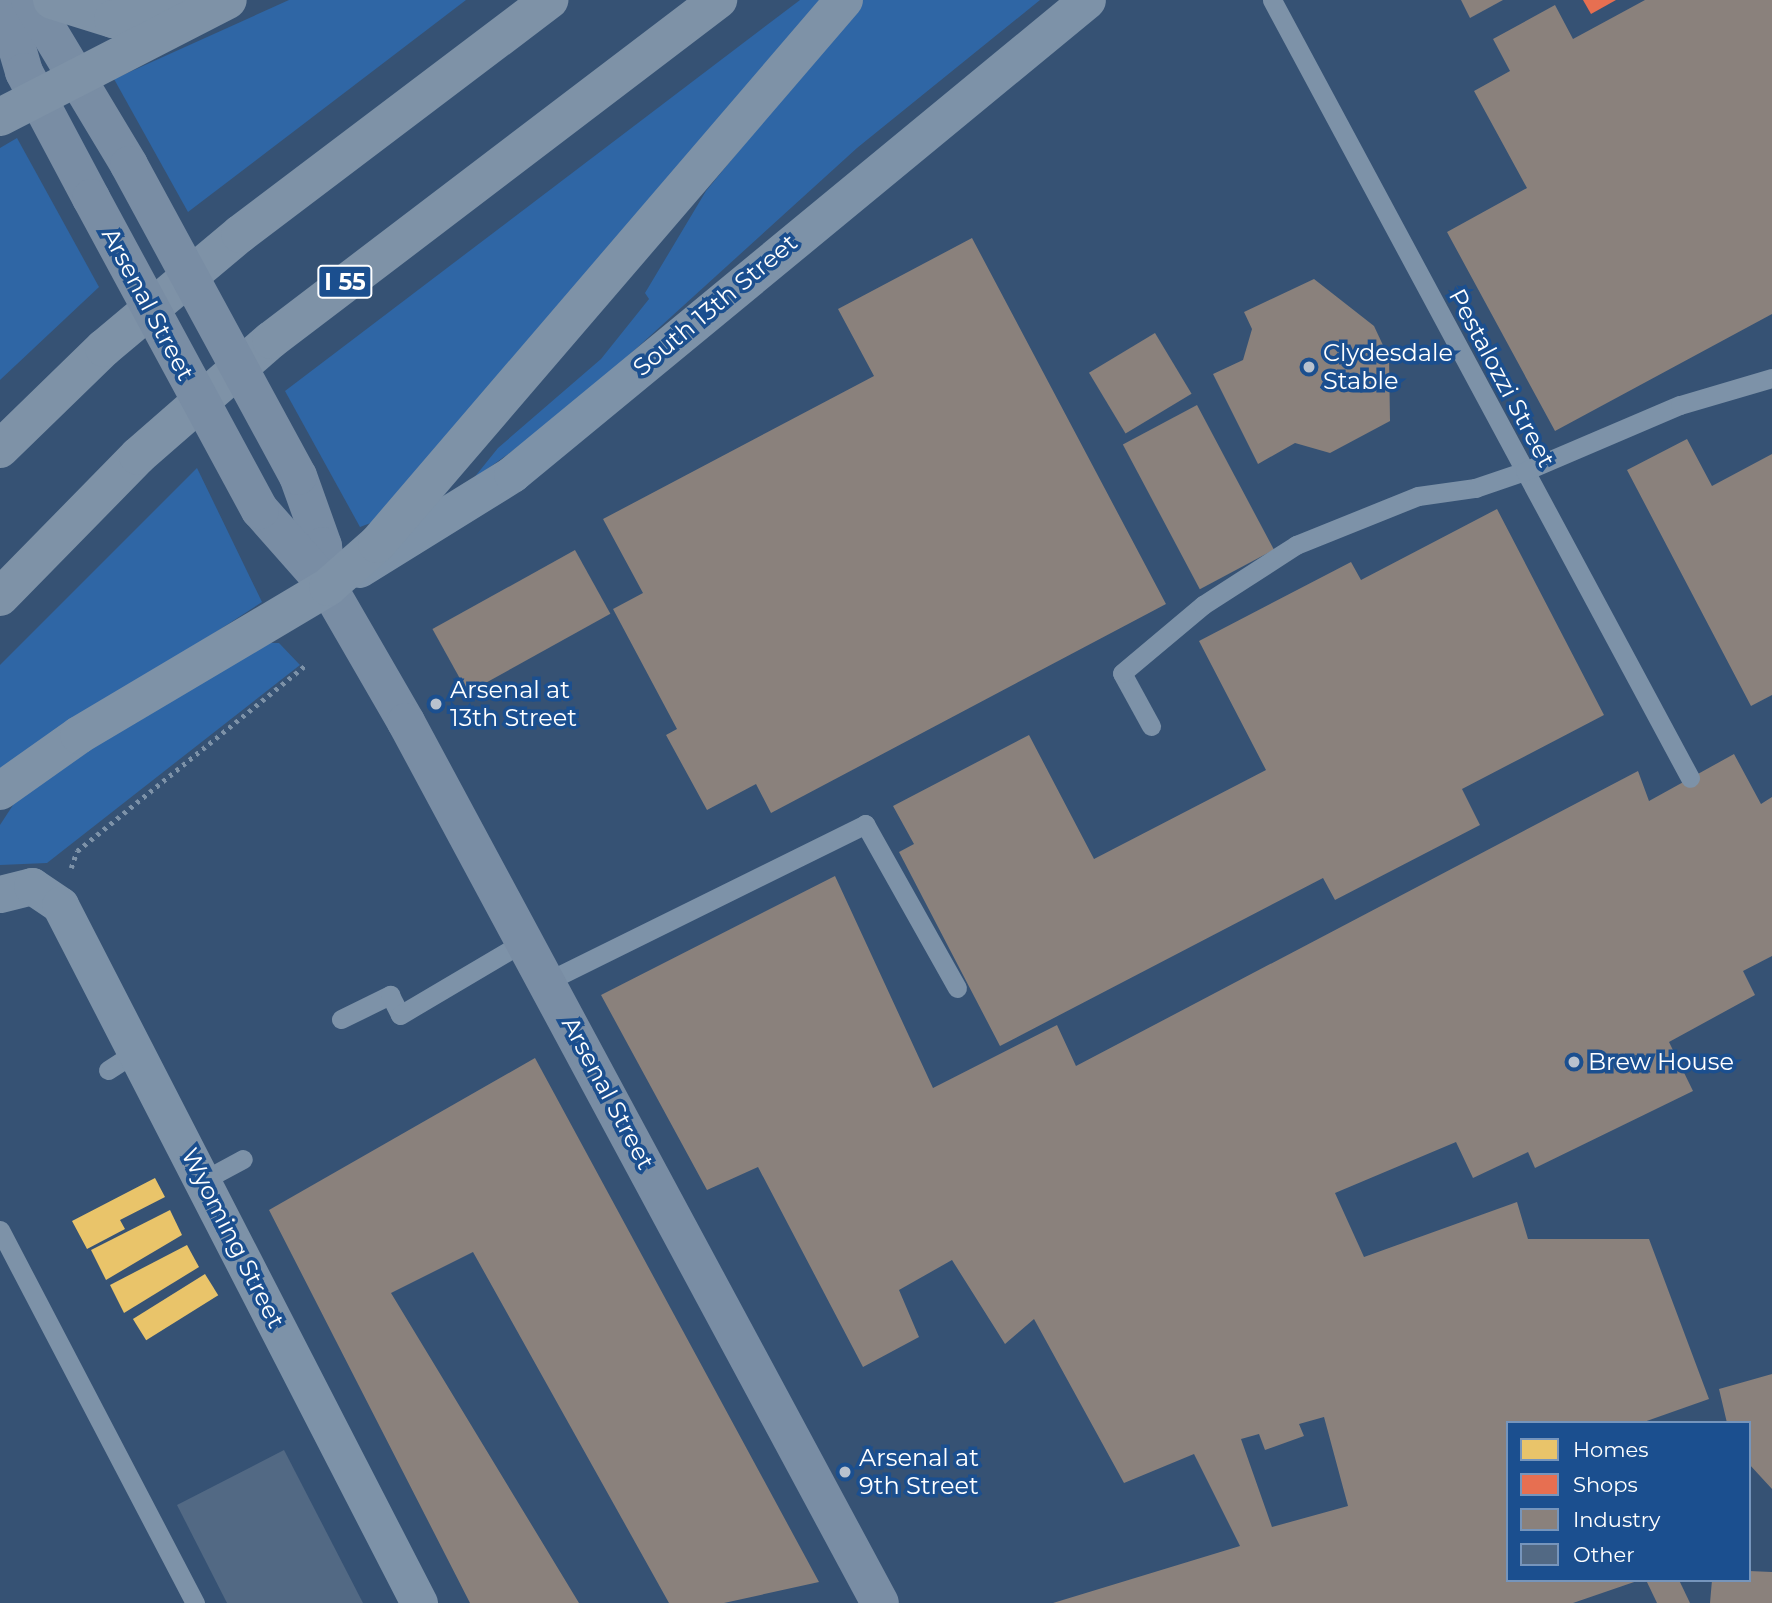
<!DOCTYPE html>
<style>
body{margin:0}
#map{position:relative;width:1772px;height:1603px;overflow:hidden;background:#365274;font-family:Montserrat,sans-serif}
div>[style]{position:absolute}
.green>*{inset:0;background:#2f66a5}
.homes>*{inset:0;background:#e9c46a;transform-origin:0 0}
.shops>*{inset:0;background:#e76f51}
.industry>*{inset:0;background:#8a817c;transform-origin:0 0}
.building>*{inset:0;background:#526984}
.path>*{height:4.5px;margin-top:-2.25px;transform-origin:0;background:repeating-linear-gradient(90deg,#7d92a8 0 3.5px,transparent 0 8.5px)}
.service>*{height:19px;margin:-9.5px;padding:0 9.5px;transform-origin:9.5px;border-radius:9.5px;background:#7d92a8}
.minor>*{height:37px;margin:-18.5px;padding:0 18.5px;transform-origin:18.5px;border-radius:18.5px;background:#7d92a8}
.secondary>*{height:38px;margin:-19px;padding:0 19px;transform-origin:19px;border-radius:19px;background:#798da4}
.motorway>*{height:38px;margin:-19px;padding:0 19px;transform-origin:19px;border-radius:19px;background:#7e92a7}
.secondary-bridge>*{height:38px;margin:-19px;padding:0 19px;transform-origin:19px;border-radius:19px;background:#798da4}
.dots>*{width:19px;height:19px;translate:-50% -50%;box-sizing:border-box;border:4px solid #1b4f8f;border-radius:50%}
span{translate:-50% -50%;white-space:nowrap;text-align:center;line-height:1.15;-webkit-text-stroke:7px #1b4f8f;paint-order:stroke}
.shield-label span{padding:2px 5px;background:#1b4f8f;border:2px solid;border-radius:5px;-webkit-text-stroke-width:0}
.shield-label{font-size:23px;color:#fff;font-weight:700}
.street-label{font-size:24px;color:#fff}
.poi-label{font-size:24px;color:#fff}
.left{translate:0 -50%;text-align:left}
.legend{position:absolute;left:1506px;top:1421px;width:245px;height:161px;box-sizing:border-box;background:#1b4f8f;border:2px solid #7695bc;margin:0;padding:9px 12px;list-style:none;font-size:21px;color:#fff}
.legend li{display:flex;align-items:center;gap:14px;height:35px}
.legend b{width:35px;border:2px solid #7695bc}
</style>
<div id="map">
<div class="green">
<div style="clip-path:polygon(289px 0,466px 0,188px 212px,114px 79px)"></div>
<div style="clip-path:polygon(800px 0,825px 0,381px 519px,360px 527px,285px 391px)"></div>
<div style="clip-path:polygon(862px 0,1040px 0,857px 148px,563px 415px,473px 479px,498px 448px,601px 359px,649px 299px,645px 293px,706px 191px)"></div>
<div style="clip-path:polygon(17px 138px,99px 287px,0 380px,0 148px)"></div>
<div style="clip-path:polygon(197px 468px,262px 602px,0 772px,0 665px)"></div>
<div style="clip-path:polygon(266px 643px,279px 643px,300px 665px,47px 863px,0 865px,0 825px,15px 802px,102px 741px)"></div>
</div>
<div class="homes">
<div style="clip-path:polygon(155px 1178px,165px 1197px,120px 1220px,125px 1229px,87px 1249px,72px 1221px)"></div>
<div style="clip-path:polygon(170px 1210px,182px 1235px,106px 1280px,91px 1250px)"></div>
<div style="clip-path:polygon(187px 1245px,199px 1267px,124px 1313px,110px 1285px)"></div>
<div style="left:205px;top:1274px;width:25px;height:85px;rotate:58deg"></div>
</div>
<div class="shops">
<div style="clip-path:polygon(1583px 0,1616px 0,1591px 14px)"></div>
</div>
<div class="industry">
<div style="clip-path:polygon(1461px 0,1503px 0,1470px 18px)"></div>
<div style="clip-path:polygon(1645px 0,1772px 0,1772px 314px,1555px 431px,1447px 232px,1527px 188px,1474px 91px,1510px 71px,1493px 39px,1555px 5px,1573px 39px)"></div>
<div style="clip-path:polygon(972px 238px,1166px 604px,771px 813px,756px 784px,707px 810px,666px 735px,677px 729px,613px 609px,643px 593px,603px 519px,874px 376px,838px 309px)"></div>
<div style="clip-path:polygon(1314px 279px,1374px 326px,1389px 358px,1390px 421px,1330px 453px,1295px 443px,1258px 464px,1213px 374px,1243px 360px,1252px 329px,1244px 312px)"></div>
<div style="left:1155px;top:333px;width:71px;height:77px;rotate:59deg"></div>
<div style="left:1197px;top:405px;width:164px;height:84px;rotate:62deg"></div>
<div style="clip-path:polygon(1687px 439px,1712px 486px,1772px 454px,1772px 695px,1751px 706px,1627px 470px)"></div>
<div style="clip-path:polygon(1497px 509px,1604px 715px,1462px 789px,1480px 825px,1335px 900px,1323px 878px,1000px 1046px,899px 852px,914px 844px,893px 806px,1029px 735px,1094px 859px,1266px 770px,1199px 641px,1351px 562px,1361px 580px)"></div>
<div style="left:575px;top:550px;width:73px;height:163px;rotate:61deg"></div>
<div style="clip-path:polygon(evenodd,1734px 754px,1761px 804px,1772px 797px,1772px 956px,1743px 971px,1755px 995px,1669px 1042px,1693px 1091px,1535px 1168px,1528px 1152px,1473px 1178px,1456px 1142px,1335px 1193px,1364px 1257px,1517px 1202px,1528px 1239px,1649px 1239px,1709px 1399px,1641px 1423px,1508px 1423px,1508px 1580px,1640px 1580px,1573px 1603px,1053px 1603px,1240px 1546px,1194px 1454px,1124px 1483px,1034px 1319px,1005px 1344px,952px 1260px,899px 1290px,919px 1337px,863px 1367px,758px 1167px,707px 1190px,601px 995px,835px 876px,933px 1088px,1057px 1025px,1076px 1066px,1638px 771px,1649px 801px,1734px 754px,1324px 1417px,1348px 1506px,1272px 1527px,1241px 1439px,1259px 1434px,1265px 1450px,1304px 1436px,1299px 1424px,1324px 1417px)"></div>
<div style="clip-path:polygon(535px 1058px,819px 1582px,724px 1603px,669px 1603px,473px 1252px,391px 1293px,579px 1603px,470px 1603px,269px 1210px)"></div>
<div style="clip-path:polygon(1772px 1374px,1772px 1489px,1749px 1464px,1749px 1423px,1727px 1423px,1719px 1389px)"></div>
<div style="clip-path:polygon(1749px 1571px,1772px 1572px,1772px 1603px,1710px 1603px,1712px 1580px,1749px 1580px)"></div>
<div style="clip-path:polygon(1646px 1580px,1679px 1580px,1690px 1603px,1657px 1603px)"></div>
</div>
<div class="building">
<div style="clip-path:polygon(284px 1450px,363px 1603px,227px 1603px,177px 1505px)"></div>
</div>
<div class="path">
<div style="left:71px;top:868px;width:18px;rotate:-71deg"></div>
<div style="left:77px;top:851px;width:295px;rotate:-39.1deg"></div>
</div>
<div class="service">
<div style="left:1272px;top:0;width:883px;rotate:61.75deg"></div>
<div style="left:1151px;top:726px;width:60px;rotate:-118.7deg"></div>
<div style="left:1122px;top:673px;width:106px;rotate:-40deg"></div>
<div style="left:1203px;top:605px;width:111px;rotate:-32.8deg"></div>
<div style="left:1296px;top:545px;width:131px;rotate:-21.9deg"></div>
<div style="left:1418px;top:496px;width:58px;rotate:-8deg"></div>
<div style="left:1475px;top:488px;width:53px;rotate:-18.8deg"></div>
<div style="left:1525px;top:471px;width:168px;rotate:-23.1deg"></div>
<div style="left:1680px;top:405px;width:96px;rotate:-16.4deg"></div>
<div style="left:548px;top:981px;width:354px;rotate:-26.3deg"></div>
<div style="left:865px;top:824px;width:188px;rotate:60.7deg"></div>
<div style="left:341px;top:1019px;width:55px;rotate:-26.1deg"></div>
<div style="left:390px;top:995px;width:22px;rotate:63deg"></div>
<div style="left:400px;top:1015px;width:145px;rotate:-30.6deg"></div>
<div style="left:108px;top:1070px;width:35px;rotate:-33deg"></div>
<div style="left:204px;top:1180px;width:44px;rotate:-28.3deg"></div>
<div style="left:0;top:1230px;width:421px;rotate:62.4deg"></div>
</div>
<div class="minor">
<div style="left:359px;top:569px;width:180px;rotate:-31.8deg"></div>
<div style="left:512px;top:474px;width:745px;rotate:-39.5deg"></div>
<div style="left:0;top:894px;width:33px;rotate:-14deg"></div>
<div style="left:32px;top:886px;width:34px;rotate:34deg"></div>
<div style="left:60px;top:905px;width:785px;rotate:62.78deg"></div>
</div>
<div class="secondary">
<div style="left:3px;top:0;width:75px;rotate:73.7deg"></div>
<div style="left:24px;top:72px;width:143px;rotate:62deg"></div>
<div style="left:30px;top:0;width:192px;rotate:59deg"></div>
<div style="left:298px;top:476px;width:74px;rotate:70.3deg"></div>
<div style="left:323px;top:546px;width:41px;rotate:83deg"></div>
<div style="left:260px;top:510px;width:103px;rotate:48.6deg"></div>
<div style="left:328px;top:587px;width:156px;rotate:60deg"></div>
<div style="left:406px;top:722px;width:1000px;rotate:61.72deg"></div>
</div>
<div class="motorway">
<div style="left:52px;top:0;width:64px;rotate:17.3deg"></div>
<div style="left:113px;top:19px;width:69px;rotate:-1.7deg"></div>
<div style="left:0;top:117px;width:256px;rotate:-27.2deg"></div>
<div style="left:0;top:449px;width:145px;rotate:-44.2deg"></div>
<div style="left:104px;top:348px;width:177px;rotate:-40deg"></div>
<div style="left:240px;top:234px;width:388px;rotate:-37.1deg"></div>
<div style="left:0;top:597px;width:197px;rotate:-45.6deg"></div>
<div style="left:138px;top:456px;width:176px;rotate:-41.1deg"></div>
<div style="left:271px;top:340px;width:562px;rotate:-37.26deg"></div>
<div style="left:0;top:791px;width:97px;rotate:-35.3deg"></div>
<div style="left:79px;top:735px;width:290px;rotate:-30.7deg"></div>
<div style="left:328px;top:587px;width:65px;rotate:-41.3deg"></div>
<div style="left:377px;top:544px;width:717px;rotate:-49.36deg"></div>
</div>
<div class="secondary-bridge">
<div style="left:129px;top:165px;width:354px;rotate:61.5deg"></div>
<div style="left:91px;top:198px;width:355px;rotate:61.6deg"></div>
</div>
<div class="dots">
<div style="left:1309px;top:367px;background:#b9c2ce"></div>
<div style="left:436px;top:704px;background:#b9c2ce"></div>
<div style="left:1574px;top:1062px;background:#b9c2ce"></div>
<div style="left:845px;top:1472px;background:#b9c2ce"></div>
</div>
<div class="shield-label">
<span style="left:345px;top:282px">I 55</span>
</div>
<div class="street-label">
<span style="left:148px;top:304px;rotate:62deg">Arsenal Street</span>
<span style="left:715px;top:305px;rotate:-40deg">South 13th Street</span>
<span style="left:1502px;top:378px;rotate:62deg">Pestalozzi Street</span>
<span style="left:608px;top:1093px;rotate:62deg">Arsenal Street</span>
<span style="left:233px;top:1238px;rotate:63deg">Wyoming Street</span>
</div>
<div class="poi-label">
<span class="left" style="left:1323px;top:367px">Clydesdale<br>Stable</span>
<span class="left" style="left:450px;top:704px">Arsenal at<br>13th Street</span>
<span class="left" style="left:1588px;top:1062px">Brew House</span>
<span class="left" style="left:859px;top:1472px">Arsenal at<br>9th Street</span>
</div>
<ul class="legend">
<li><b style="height:19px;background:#e9c46a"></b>Homes</li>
<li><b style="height:19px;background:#e76f51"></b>Shops</li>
<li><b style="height:19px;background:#8a817c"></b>Industry</li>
<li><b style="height:19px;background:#526984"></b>Other</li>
</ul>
</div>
